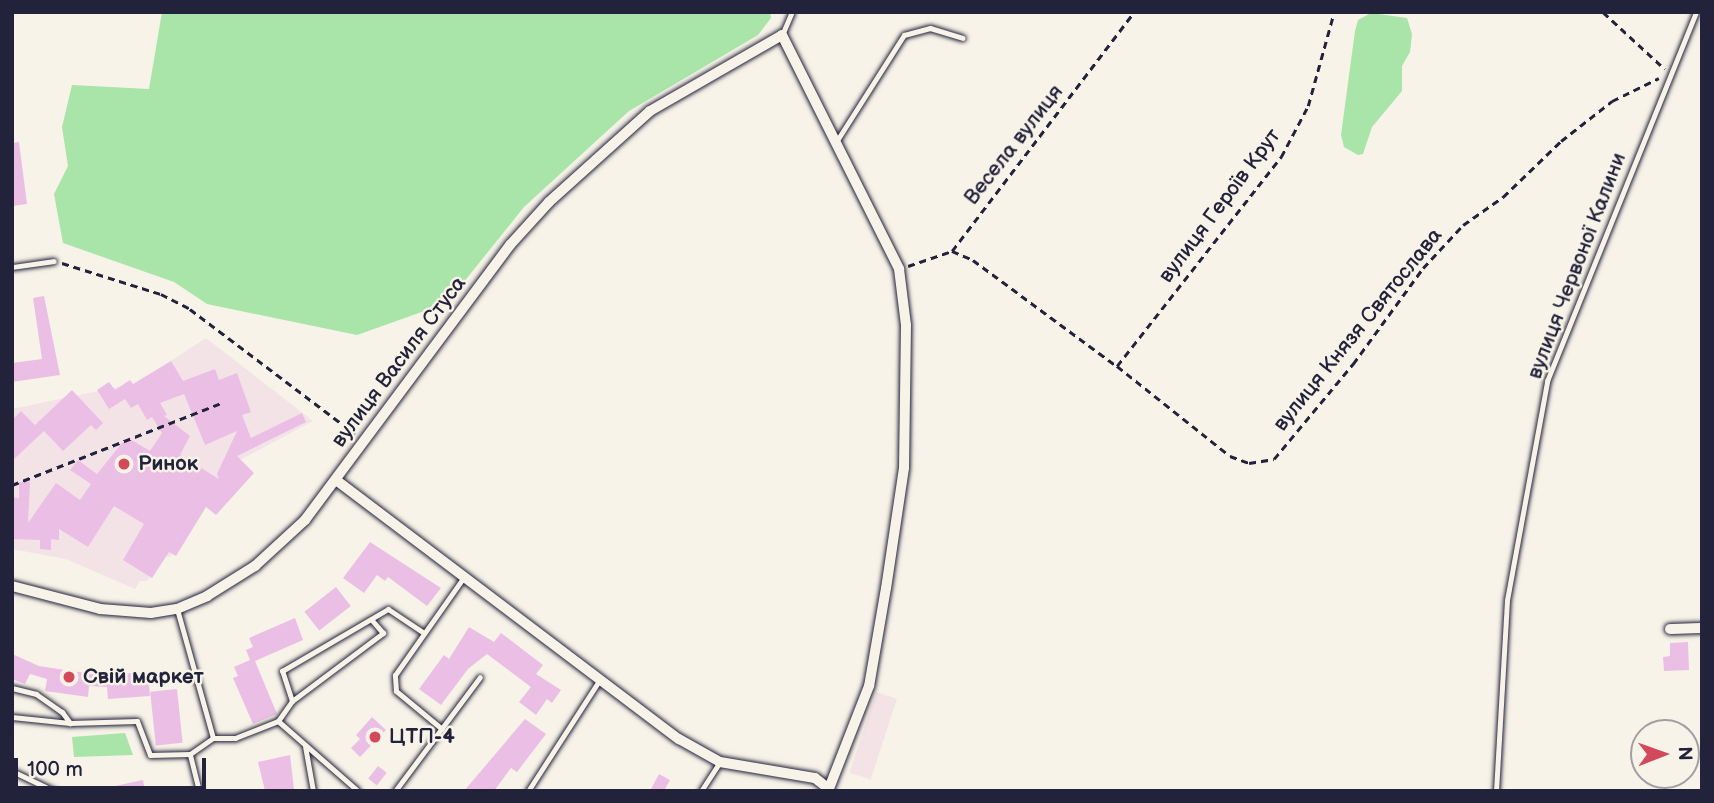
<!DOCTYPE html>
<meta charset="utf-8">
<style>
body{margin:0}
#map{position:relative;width:1714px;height:803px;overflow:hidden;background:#f7f3e8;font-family:"Balsamiq Sans",sans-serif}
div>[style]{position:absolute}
.built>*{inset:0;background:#f3e3e7;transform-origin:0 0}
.green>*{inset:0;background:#a9e4a9}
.building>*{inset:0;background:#ebbfe5;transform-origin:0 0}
.path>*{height:2.5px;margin-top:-1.25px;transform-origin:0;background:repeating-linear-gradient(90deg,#22223b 0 7px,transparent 0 12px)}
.roads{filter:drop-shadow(0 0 2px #22223b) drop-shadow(0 0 2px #22223b)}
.lane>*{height:5px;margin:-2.5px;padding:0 2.5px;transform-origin:2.5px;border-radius:2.5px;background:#f7f3e8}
.street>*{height:10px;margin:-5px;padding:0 5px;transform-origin:5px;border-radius:5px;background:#f7f3e8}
.dots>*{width:19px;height:19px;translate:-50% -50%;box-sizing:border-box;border:4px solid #f7f3e8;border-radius:50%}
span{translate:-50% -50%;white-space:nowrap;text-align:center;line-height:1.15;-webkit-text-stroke:5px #f7f3e8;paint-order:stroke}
.street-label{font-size:21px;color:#22223b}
.poi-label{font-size:21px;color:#22223b;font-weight:700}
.left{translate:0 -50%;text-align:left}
.frame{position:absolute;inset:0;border:14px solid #22223b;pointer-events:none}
.north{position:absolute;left:1630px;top:719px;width:70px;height:70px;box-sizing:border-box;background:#f7f3e8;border:2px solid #a29fa3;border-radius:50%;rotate:89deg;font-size:19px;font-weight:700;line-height:28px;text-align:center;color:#22223b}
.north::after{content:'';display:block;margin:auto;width:24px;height:32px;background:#d1495b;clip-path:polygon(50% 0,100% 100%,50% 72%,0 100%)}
.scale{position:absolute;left:14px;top:758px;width:192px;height:32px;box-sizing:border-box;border:4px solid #22223b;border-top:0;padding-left:9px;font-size:21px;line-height:24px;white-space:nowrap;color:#22223b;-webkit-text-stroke:5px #f7f3e8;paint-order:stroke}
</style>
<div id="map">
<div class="built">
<div style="clip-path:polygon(206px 338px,313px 421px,238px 461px,170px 557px,164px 556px,147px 581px,140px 581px,135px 589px,66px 559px,12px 549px,12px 409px,137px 383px)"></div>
<div style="left:876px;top:692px;width:22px;height:85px;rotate:18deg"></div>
</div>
<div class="green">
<div style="clip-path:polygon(162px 12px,770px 12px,771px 18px,758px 35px,629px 111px,524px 207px,447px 303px,357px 335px,207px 304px,174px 282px,63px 243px,54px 194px,68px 166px,62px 127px,72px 85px,149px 89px)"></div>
<div style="clip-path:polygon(1371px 13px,1407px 18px,1412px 34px,1410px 52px,1402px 66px,1402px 91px,1372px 127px,1363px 154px,1358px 155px,1344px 147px,1341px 135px,1355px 31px,1358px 20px)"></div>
<div style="clip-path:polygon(125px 733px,133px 755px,74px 757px,72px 737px)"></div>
</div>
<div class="building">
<div style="clip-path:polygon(19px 142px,27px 204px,12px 206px,12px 143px)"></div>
<div style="clip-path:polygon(44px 296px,60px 375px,12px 382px,12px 363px,42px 359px,33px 298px)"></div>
<div style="clip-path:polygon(evenodd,171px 361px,183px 381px,215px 369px,219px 380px,237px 373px,251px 412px,242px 415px,251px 438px,302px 413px,306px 422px,237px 456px,254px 473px,216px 515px,206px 507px,176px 556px,169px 552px,152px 578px,123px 560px,144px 524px,114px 506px,88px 547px,59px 529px,59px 540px,51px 539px,51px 550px,40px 549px,40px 540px,12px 539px,12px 497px,19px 498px,19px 482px,30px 482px,28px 523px,56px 483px,80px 500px,91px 484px,70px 470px,78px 460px,97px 474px,122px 443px,130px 439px,150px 451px,162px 433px,152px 417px,147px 420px,138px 404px,131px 408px,125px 399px,109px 409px,97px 390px,109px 382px,115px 390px,130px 380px,133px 384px,171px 361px,184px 394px,205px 445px,237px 431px,217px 474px,219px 479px,180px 455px,190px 436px,164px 416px,167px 415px,160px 403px,184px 394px)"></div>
<div style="clip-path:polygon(72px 390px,103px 423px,96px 430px,91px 425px,63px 451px,44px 431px,12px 461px,12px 420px,21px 411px,35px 425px)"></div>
<div style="clip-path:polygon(370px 542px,441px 588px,427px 606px,388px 577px,385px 581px,377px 575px,364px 593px,343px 578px)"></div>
<div style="left:336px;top:587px;width:24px;height:40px;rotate:52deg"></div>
<div style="clip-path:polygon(295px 618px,303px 640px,255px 661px,277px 714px,253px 724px,233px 678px,238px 676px,234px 667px,250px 660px,246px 650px,253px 647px,249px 638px)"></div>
<div style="clip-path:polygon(469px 627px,494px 642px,501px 633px,543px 665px,536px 674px,561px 690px,552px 703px,547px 699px,536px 715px,519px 702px,531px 687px,487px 654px,468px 669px,441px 705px,419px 689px,444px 655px,449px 659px)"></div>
<div style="clip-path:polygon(1688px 642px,1689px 670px,1664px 671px,1663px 657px,1670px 656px,1670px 643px)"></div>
<div style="clip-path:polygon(12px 654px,39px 666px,106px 676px,148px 671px,150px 696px,108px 699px,107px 687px,89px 686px,88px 697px,45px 691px,47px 679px,30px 674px,25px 684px,12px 679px)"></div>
<div style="left:177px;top:689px;width:54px;height:27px;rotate:84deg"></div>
<div style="clip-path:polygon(372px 717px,386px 730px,360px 757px,351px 748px,360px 739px,356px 735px)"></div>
<div style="clip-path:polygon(525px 719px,546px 734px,517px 772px,511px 768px,494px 791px,464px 791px)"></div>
<div style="clip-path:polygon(290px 755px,294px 789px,265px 791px,258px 762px)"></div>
<div style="left:378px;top:766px;width:11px;height:16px;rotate:38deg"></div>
<div style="clip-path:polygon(659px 774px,670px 780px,664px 791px,650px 791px)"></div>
<div style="clip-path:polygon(143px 780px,145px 791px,115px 791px,115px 786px)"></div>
</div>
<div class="path">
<div style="left:1603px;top:12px;width:84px;rotate:42.6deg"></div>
<div style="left:952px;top:251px;width:23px;rotate:23deg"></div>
<div style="left:973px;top:260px;width:179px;rotate:36.4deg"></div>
<div style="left:1117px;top:366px;width:144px;rotate:38.5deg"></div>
<div style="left:1230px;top:456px;width:20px;rotate:20deg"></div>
<div style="left:1249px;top:463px;width:25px;rotate:-9deg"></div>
<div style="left:1274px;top:459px;width:124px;rotate:-50.3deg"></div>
<div style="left:1353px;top:364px;width:119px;rotate:-53.9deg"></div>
<div style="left:1423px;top:268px;width:59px;rotate:-47.1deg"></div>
<div style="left:1463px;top:225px;width:49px;rotate:-35deg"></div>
<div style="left:1503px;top:197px;width:81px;rotate:-44deg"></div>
<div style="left:1561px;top:141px;width:65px;rotate:-38.1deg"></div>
<div style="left:1612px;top:101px;width:52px;rotate:-26.1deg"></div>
<div style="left:62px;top:263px;width:104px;rotate:17.4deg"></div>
<div style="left:161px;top:294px;width:33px;rotate:27deg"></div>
<div style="left:190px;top:309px;width:207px;rotate:37.1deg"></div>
<div style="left:908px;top:266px;width:46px;rotate:-18.8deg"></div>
<div style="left:952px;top:251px;width:300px;rotate:-52.7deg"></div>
<div style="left:1117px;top:366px;width:266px;rotate:-51.9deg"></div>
<div style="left:1281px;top:157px;width:58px;rotate:-62.1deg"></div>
<div style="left:1308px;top:106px;width:98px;rotate:-74.5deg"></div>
<div style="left:12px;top:485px;width:225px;rotate:-21.4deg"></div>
</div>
<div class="roads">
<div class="lane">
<div style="left:782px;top:35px;width:25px;rotate:-67deg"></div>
<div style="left:836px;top:142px;width:127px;rotate:-57.6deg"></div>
<div style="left:904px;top:35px;width:27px;rotate:-15deg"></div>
<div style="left:930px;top:28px;width:34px;rotate:17deg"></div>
<div style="left:12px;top:267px;width:42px;rotate:-8.1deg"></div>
<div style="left:177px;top:609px;width:134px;rotate:74.4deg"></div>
<div style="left:213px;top:738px;width:22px"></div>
<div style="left:235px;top:738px;width:46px;rotate:-21.6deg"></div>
<div style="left:278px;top:721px;width:106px;rotate:41.2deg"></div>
<div style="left:12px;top:688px;width:25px;rotate:14deg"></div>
<div style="left:36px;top:694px;width:32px;rotate:35deg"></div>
<div style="left:62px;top:712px;width:14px;rotate:54deg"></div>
<div style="left:70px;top:723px;width:67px;rotate:-1.7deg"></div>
<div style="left:137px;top:721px;width:36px;rotate:69deg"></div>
<div style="left:150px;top:755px;width:40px;rotate:-1.4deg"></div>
<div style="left:292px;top:701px;width:114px;rotate:-36.8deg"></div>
<div style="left:383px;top:633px;width:18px;rotate:-131deg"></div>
<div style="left:12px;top:717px;width:58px;rotate:5.9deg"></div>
<div style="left:278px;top:721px;width:24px;rotate:-55deg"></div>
<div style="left:292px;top:701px;width:32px;rotate:-108deg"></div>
<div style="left:282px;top:671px;width:123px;rotate:-30.3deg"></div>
<div style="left:388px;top:609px;width:43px;rotate:33.7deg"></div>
<div style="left:442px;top:729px;width:60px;rotate:-140.4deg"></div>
<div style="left:396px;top:691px;width:16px;rotate:-94deg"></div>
<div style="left:395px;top:675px;width:120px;rotate:-54.9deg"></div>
<div style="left:305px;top:746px;width:46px;rotate:79.9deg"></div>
<div style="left:12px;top:771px;width:47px;rotate:25.5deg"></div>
<div style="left:199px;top:791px;width:38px;rotate:-104deg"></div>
<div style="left:190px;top:754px;width:28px;rotate:-35deg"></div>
<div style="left:395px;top:791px;width:142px;rotate:-53.3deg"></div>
<div style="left:528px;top:791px;width:131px;rotate:-57.2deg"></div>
<div style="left:701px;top:791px;width:35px;rotate:-57deg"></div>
<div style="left:1496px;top:791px;width:191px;rotate:-86.7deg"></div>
<div style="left:1507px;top:600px;width:223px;rotate:-79.6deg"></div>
<div style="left:1547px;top:381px;width:398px;rotate:-68deg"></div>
</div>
<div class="street">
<div style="left:336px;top:480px;width:430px;rotate:37.1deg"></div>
<div style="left:679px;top:739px;width:47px;rotate:29.3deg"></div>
<div style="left:720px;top:762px;width:96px;rotate:9.6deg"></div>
<div style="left:815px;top:778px;width:18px;rotate:38deg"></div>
<div style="left:12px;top:586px;width:91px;rotate:14.6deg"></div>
<div style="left:100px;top:609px;width:51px;rotate:4.5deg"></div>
<div style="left:151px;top:613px;width:26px;rotate:-9deg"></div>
<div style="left:177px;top:609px;width:33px;rotate:-23deg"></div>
<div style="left:207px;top:596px;width:57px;rotate:-32deg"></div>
<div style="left:255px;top:566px;width:68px;rotate:-42.6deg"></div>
<div style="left:305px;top:520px;width:343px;rotate:-53.3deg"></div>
<div style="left:510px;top:245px;width:58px;rotate:-47.8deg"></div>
<div style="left:549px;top:202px;width:136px;rotate:-42deg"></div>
<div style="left:650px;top:111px;width:152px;rotate:-29.9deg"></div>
<div style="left:782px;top:35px;width:262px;rotate:63.4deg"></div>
<div style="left:899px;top:269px;width:56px;rotate:82.9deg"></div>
<div style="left:906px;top:325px;width:143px;rotate:90.8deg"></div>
<div style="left:904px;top:468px;width:121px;rotate:98.5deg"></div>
<div style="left:886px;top:588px;width:99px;rotate:99.8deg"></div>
<div style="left:869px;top:686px;width:113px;rotate:111.3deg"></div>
<div style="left:1670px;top:629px;width:32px;rotate:-2deg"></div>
</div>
</div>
<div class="dots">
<div style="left:124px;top:464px;background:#d1495b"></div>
<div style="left:69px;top:677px;background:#d1495b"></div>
<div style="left:375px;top:737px;background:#d1495b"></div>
</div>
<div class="street-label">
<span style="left:1014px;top:145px;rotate:-52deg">Весела вулиця</span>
<span style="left:1220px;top:206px;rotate:-53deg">вулиця Героїв Крут</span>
<span style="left:1577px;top:266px;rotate:-69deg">вулиця Червоної Калини</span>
<span style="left:1358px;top:330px;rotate:-51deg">вулиця Князя Святослава</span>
<span style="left:399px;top:362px;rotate:-53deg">вулиця Василя Стуса</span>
</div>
<div class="poi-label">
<span class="left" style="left:138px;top:464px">Ринок</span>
<span class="left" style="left:83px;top:677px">Свiй маркет</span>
<span class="left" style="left:389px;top:737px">ЦТП-4</span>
</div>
<div class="frame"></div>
<div class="north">N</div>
<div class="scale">100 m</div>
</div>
